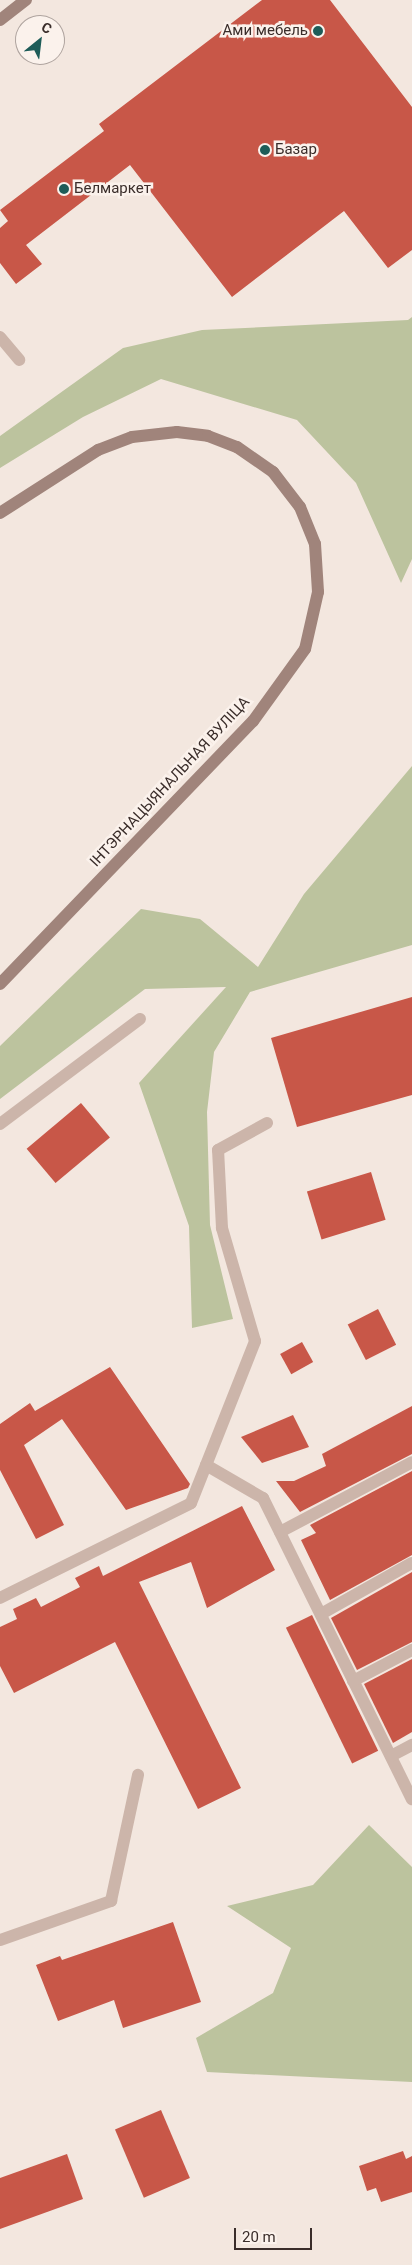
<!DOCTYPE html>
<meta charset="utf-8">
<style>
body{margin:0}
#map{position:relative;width:412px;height:2265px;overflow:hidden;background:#f3e7df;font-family:Roboto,sans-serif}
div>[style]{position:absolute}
.green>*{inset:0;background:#bcc39e}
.building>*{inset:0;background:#c85748;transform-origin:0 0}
.lane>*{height:12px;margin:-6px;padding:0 6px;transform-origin:6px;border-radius:6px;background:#ccb5aa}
.street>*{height:12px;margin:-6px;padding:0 6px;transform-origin:6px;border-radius:6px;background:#ccb5aa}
.secondary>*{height:12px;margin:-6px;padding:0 6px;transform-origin:6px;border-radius:6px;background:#a0847b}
.dots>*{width:14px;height:14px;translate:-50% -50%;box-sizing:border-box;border:2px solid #fbf2ec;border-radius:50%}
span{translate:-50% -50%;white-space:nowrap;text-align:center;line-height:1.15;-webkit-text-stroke:5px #fbf2ec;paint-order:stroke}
.poi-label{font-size:15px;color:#3a2d2a}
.right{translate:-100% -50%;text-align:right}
.left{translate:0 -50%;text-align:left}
.street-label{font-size:15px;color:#3a2d2a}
.north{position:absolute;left:15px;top:15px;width:50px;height:50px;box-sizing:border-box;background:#fbf2ec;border:1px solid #aea39e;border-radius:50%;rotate:29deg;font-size:14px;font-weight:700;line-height:20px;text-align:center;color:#3a2d2a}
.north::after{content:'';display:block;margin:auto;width:18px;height:22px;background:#1e5c58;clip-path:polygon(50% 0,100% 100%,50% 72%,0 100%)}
.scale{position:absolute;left:234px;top:2228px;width:78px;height:22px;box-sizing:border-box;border:2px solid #3a2d2a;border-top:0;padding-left:6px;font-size:15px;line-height:18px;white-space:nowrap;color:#3a2d2a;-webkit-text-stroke:4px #fbf2ec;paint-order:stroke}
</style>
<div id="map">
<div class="green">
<div style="clip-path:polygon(412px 317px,412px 559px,401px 583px,356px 483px,297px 420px,161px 379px,83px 417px,0 468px,0 436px,123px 348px,202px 330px,408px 320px)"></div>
<div style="clip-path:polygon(412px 766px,412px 945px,250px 992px,214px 1052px,207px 1112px,210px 1225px,233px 1319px,192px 1328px,189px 1226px,139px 1083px,226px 987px,145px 989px,0 1099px,0 1046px,141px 909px,200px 919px,258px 967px,304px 894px)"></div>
<div style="clip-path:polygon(369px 1825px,412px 1867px,412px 2082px,207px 2072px,196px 2038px,273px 1993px,291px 1948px,227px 1906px,313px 1885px)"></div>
</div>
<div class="building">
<div style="clip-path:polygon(262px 0,330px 0,412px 107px,412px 250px,388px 268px,344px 211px,232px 297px,130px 165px,26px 245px,42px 264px,16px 284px,0 263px,0 228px,8px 221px,0 210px,104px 131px,99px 124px)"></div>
<div style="clip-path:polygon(412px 997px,412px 1095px,297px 1127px,271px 1038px)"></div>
<div style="left:81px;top:1103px;width:45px;height:71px;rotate:50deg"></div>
<div style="left:371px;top:1172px;width:50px;height:67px;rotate:73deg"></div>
<div style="left:378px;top:1309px;width:40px;height:34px;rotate:63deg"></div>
<div style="left:302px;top:1342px;width:23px;height:25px;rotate:61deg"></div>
<div style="clip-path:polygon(110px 1367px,190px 1484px,188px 1488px,126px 1510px,62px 1419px,24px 1445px,64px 1525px,36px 1539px,0 1470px,0 1424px,30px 1403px,35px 1411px)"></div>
<div style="clip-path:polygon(412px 1406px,412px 1454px,300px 1512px,276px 1481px,294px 1481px,326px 1466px,322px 1454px)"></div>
<div style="clip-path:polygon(293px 1415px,309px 1447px,262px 1463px,241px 1437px)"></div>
<div style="clip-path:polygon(412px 1471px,412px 1555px,330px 1600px,301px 1540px,316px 1533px,310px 1525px)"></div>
<div style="clip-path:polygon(242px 1506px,275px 1570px,207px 1608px,191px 1562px,139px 1582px,241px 1788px,198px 1809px,115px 1642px,14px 1693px,0 1666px,0 1627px,17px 1619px,13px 1609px,36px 1598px,41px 1607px,80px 1587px,75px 1578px,99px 1566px,103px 1576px)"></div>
<div style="clip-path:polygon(412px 1572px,412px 1642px,357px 1670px,331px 1618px)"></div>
<div style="left:312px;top:1615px;width:151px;height:29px;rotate:64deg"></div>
<div style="clip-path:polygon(412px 1659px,412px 1732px,393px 1743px,364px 1684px)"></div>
<div style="clip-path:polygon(173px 1922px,201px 2002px,123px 2028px,114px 2000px,58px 2021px,36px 1965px,60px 1956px,62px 1960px)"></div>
<div style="left:161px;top:2110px;width:74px;height:50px;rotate:67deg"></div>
<div style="clip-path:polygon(403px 2151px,406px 2159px,412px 2156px,412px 2192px,381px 2202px,376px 2188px,367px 2191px,359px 2166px)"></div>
<div style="clip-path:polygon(67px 2154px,83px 2199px,0 2229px,0 2178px)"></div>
</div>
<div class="lane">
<div style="left:0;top:337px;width:30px;rotate:50deg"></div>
<div style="left:0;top:1124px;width:175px;rotate:-36.9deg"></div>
<div style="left:255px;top:1341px;width:118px;rotate:-106.3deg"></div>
<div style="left:222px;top:1228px;width:78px;rotate:-92.9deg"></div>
<div style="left:218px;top:1150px;width:56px;rotate:-28.9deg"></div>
<div style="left:206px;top:1465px;width:66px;rotate:30.1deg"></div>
<div style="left:263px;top:1498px;width:336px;rotate:63.7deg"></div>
<div style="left:280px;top:1532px;width:149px;rotate:-27.9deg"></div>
<div style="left:321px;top:1614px;width:104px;rotate:-29.3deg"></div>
<div style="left:353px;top:1681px;width:67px;rotate:-27.7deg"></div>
<div style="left:391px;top:1756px;width:24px;rotate:-28deg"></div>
</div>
<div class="street">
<div style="left:0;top:1598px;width:213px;rotate:-26.4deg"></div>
<div style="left:191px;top:1503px;width:174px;rotate:-68.4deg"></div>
<div style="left:0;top:1940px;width:118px;rotate:-19.4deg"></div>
<div style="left:111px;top:1901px;width:129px;rotate:-77.9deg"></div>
</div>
<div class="secondary">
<div style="left:0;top:20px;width:33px;rotate:-38deg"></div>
<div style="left:0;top:513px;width:117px;rotate:-32.7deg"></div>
<div style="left:98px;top:450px;width:36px;rotate:-21deg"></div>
<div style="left:132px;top:437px;width:45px;rotate:-6.3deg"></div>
<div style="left:177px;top:432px;width:31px;rotate:7deg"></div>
<div style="left:208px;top:436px;width:31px;rotate:21deg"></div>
<div style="left:237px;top:447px;width:44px;rotate:34.8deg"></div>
<div style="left:273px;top:472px;width:44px;rotate:52.4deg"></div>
<div style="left:300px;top:507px;width:40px;rotate:68deg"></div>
<div style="left:315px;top:544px;width:48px;rotate:86.4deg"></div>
<div style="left:318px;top:592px;width:58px;rotate:102.8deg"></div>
<div style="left:305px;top:649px;width:89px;rotate:125.8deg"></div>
<div style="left:253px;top:721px;width:365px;rotate:133.9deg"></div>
</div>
<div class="dots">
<div style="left:318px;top:31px;background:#1e5c58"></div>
<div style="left:265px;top:150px;background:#1e5c58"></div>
<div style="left:64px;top:189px;background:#1e5c58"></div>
</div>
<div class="poi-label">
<span class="right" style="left:308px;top:31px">Ами мебель</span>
<span class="left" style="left:275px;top:150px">Базар</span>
<span class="left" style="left:74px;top:189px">Белмаркет</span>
</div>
<div class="street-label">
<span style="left:170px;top:782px;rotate:-47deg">ІНТЭРНАЦЫЯНАЛЬНАЯ ВУЛІЦА</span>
</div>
<div class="north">С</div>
<div class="scale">20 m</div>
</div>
